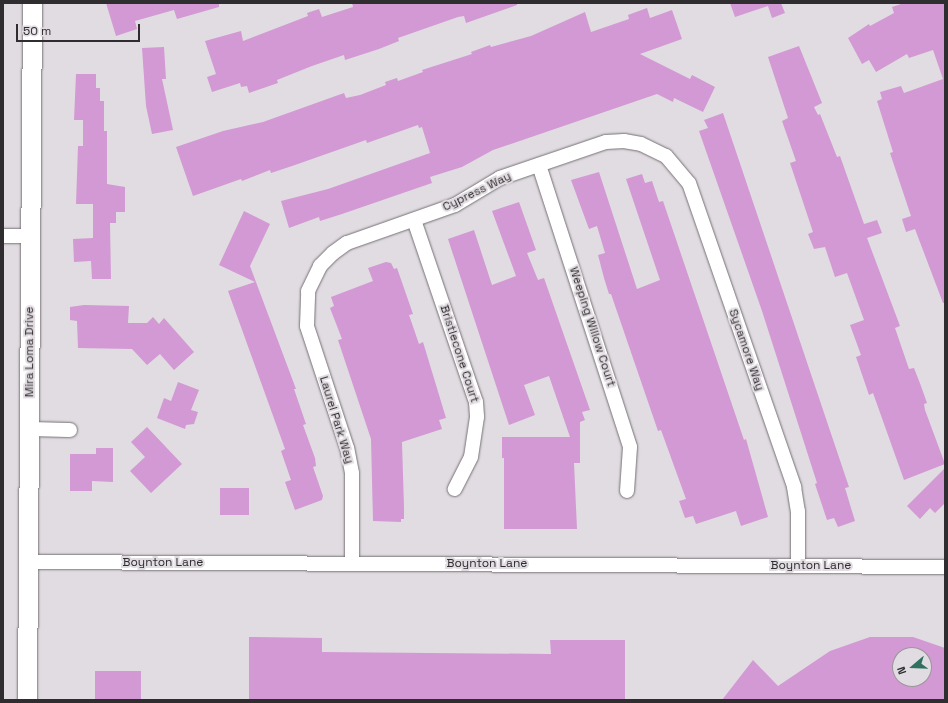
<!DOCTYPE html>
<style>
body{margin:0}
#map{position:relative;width:948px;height:703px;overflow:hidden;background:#e1dce1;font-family:"Space Grotesk",sans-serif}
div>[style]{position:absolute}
.building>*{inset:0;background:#d299d4;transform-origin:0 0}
.roads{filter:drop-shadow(0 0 1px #757175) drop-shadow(0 0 1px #757175)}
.street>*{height:14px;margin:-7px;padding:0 7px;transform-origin:7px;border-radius:7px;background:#fff}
.secondary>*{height:19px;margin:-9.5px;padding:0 9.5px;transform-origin:9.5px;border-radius:9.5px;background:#fff}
span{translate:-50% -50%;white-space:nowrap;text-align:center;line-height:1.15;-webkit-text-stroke:4px #e1dce1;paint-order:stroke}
.street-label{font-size:12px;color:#2f2d2f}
.frame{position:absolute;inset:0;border:4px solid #2f2d2f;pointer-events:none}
.north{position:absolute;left:892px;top:647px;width:40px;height:40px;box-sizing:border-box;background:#e1dce1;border:1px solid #9a969a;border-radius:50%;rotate:251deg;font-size:11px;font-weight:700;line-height:16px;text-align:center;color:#2f2d2f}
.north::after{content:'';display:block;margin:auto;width:14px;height:18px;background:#2f705f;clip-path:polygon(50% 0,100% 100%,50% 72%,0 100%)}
.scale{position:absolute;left:16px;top:24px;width:124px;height:18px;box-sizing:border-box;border:2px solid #2f2d2f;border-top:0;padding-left:5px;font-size:12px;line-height:14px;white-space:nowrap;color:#2f2d2f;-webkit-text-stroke:3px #e1dce1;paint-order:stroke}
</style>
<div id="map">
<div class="building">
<div style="clip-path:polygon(106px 3px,219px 3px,219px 7px,177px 19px,174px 10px,135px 21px,137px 29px,116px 36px)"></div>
<div style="clip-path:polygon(352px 3px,517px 3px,517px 5px,466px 23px,464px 16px,458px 17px,398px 38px,399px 41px,379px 49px,345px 60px,344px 55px,312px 66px,277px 80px,278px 83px,249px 93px,247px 86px,241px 87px,240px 83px,212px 92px,207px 77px,216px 74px,205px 41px,241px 31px,243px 41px,308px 16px,307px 13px,319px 9px,322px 17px,353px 7px)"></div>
<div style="clip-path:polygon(730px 3px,781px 3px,785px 13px,772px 18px,768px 6px,735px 17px)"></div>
<div style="clip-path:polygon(904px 3px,945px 3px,945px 303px,943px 303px,915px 229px,906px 232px,902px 219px,911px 216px,890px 153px,893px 152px,877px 101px,882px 99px,880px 92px,901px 86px,904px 93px,943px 79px,933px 50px,909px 58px,907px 54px,876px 72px,869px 60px,862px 64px,848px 38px,869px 24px,870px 26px,894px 13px,892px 7px)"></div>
<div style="clip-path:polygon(647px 8px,650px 18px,672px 10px,682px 39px,640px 54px,690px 79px,692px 75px,715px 87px,703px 112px,674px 98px,673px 102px,657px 94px,493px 150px,462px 167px,430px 177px,432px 183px,342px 214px,320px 221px,319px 217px,289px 228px,281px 201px,328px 189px,430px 153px,422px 127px,419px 128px,418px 125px,367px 143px,366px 140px,295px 165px,271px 173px,270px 170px,242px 181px,241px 179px,193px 196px,176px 147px,223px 131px,263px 122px,344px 93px,346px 98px,360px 95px,386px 85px,385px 82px,397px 78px,398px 81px,423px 72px,422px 70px,472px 54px,471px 52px,490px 45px,491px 47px,531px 36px,585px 12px,591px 32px,629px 19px,628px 15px)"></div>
<div style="clip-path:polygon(799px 46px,822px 103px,814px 107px,818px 115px,820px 114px,837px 157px,840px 156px,864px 224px,877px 220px,882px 233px,867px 238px,900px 326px,895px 328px,909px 369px,914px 368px,921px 386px,927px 403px,924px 404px,925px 410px,945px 464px,904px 480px,873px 393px,869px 395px,856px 357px,861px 355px,850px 325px,864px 320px,847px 273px,835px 277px,825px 247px,814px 249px,808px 234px,813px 232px,790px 163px,796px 161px,782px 121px,788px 118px,768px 57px)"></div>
<div style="clip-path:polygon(164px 47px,166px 79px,162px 79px,173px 130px,152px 134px,146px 106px,142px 48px)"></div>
<div style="clip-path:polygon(76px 74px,96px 74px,96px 88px,100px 88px,100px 101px,104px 101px,104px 131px,107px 131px,107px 184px,125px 187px,125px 212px,116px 212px,116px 223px,110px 223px,111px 279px,92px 279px,91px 261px,74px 262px,73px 239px,93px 238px,93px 204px,76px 204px,78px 146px,83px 146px,83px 120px,74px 120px)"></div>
<div style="clip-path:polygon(723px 113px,849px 487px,845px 488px,855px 521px,838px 527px,834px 518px,827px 520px,815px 484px,817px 483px,762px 311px,699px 131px,708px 128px,704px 120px)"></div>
<div style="clip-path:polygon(599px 172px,637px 289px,660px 280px,626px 179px,642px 174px,645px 183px,652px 181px,659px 202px,663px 201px,744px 440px,746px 439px,768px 517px,741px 526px,736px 511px,696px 524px,693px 516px,685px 518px,679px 501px,686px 499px,661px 430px,658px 431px,611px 294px,609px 294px,604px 278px,598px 255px,605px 253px,597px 226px,589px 229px,571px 180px)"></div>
<div style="clip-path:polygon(519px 202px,536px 250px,527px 253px,538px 280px,544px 278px,590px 410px,582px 412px,585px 420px,580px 422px,580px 463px,574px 463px,577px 529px,504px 529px,504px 458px,502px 458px,502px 437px,570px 437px,549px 376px,524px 385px,535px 415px,509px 425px,448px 239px,474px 230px,492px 285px,516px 276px,492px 211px)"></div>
<div style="clip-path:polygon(244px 211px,270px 224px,250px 266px,296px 389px,294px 389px,306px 424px,303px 425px,315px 458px,316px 466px,313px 467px,323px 496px,322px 500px,295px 510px,285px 482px,291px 480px,281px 451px,285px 449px,228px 291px,255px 282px,219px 265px)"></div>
<div style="clip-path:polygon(386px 262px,391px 263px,394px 269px,397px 268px,413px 314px,409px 315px,419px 344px,423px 342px,446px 418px,439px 420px,442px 429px,402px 442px,404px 507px,404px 519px,401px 519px,401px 522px,373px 521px,371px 439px,338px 340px,342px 339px,330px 308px,334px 306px,331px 297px,373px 281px,368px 268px)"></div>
<div style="clip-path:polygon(84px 305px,129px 306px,128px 323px,147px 323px,153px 317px,159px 324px,164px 318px,194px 352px,174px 370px,160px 354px,147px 365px,132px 349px,78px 348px,77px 321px,70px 320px,70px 307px)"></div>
<div style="clip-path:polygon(178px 382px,199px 390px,191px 410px,198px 412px,194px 424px,186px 425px,185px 429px,157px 418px,164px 398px,171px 401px)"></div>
<div style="clip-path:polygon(147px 427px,182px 464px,151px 493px,130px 471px,145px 457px,131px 442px)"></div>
<div style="clip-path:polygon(96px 448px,113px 448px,113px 482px,92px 481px,92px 491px,70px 491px,70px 454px,96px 454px)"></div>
<div style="clip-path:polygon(945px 468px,945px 503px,935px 513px,930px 508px,920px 519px,907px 506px)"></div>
<div style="left:220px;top:488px;width:29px;height:27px"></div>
<div style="clip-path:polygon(249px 637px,322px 638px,322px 652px,551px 654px,550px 640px,625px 640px,625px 700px,249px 700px)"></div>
<div style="clip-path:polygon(evenodd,870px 637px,913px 637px,945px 648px,945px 700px,722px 700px,753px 660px,778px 686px,830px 651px,870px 637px,900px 655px,924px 655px,924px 679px,900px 679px,900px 655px)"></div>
<div style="left:95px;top:671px;width:46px;height:29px"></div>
</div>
<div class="roads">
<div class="street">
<div style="left:539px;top:165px;width:296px;rotate:72.1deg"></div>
<div style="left:630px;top:447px;width:44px;rotate:93.9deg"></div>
<div style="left:414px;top:220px;width:192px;rotate:71.2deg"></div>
<div style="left:476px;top:402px;width:15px;rotate:86deg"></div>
<div style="left:477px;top:417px;width:40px;rotate:98.5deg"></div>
<div style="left:471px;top:457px;width:36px;rotate:117deg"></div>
<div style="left:3px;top:236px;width:27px"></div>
<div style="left:29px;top:429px;width:41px;rotate:1.4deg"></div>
<div style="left:28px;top:562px;width:917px;rotate:0.31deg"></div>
<div style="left:352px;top:564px;width:91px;rotate:-90deg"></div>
<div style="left:352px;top:473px;width:25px;rotate:-101deg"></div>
<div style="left:347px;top:448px;width:128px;rotate:-108.2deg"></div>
<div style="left:307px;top:326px;width:35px;rotate:-88deg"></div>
<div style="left:308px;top:291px;width:28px;rotate:-64deg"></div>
<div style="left:320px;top:266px;width:18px;rotate:-45deg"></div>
<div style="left:333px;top:253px;width:17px;rotate:-36deg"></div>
<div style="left:347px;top:243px;width:114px;rotate:-19.4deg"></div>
<div style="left:455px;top:205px;width:52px;rotate:-31deg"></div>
<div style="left:500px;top:178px;width:112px;rotate:-18.8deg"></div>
<div style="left:606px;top:142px;width:18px;rotate:-3deg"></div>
<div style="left:624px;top:141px;width:17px;rotate:10deg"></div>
<div style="left:641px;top:144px;width:28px;rotate:26deg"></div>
<div style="left:666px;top:156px;width:35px;rotate:50deg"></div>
<div style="left:689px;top:183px;width:322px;rotate:70.9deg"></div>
<div style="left:794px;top:487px;width:24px;rotate:81deg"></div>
<div style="left:798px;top:511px;width:55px;rotate:90deg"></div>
</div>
<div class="secondary">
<div style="left:27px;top:700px;width:697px;rotate:-89.59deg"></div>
</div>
</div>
<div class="street-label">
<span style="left:477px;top:192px;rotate:-26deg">Cypress Way</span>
<span style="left:592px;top:327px;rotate:72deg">Weeping Willow Court</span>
<span style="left:746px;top:350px;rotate:71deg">Sycamore Way</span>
<span style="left:30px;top:352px;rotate:-90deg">Mira Loma Drive</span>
<span style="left:459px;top:354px;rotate:72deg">Bristlecone Court</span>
<span style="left:336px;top:420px;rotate:73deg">Laurel Park Way</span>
<span style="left:163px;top:563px">Boynton Lane</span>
<span style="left:487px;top:564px">Boynton Lane</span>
<span style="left:811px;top:566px">Boynton Lane</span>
</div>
<div class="frame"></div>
<div class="north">N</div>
<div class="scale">50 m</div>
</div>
